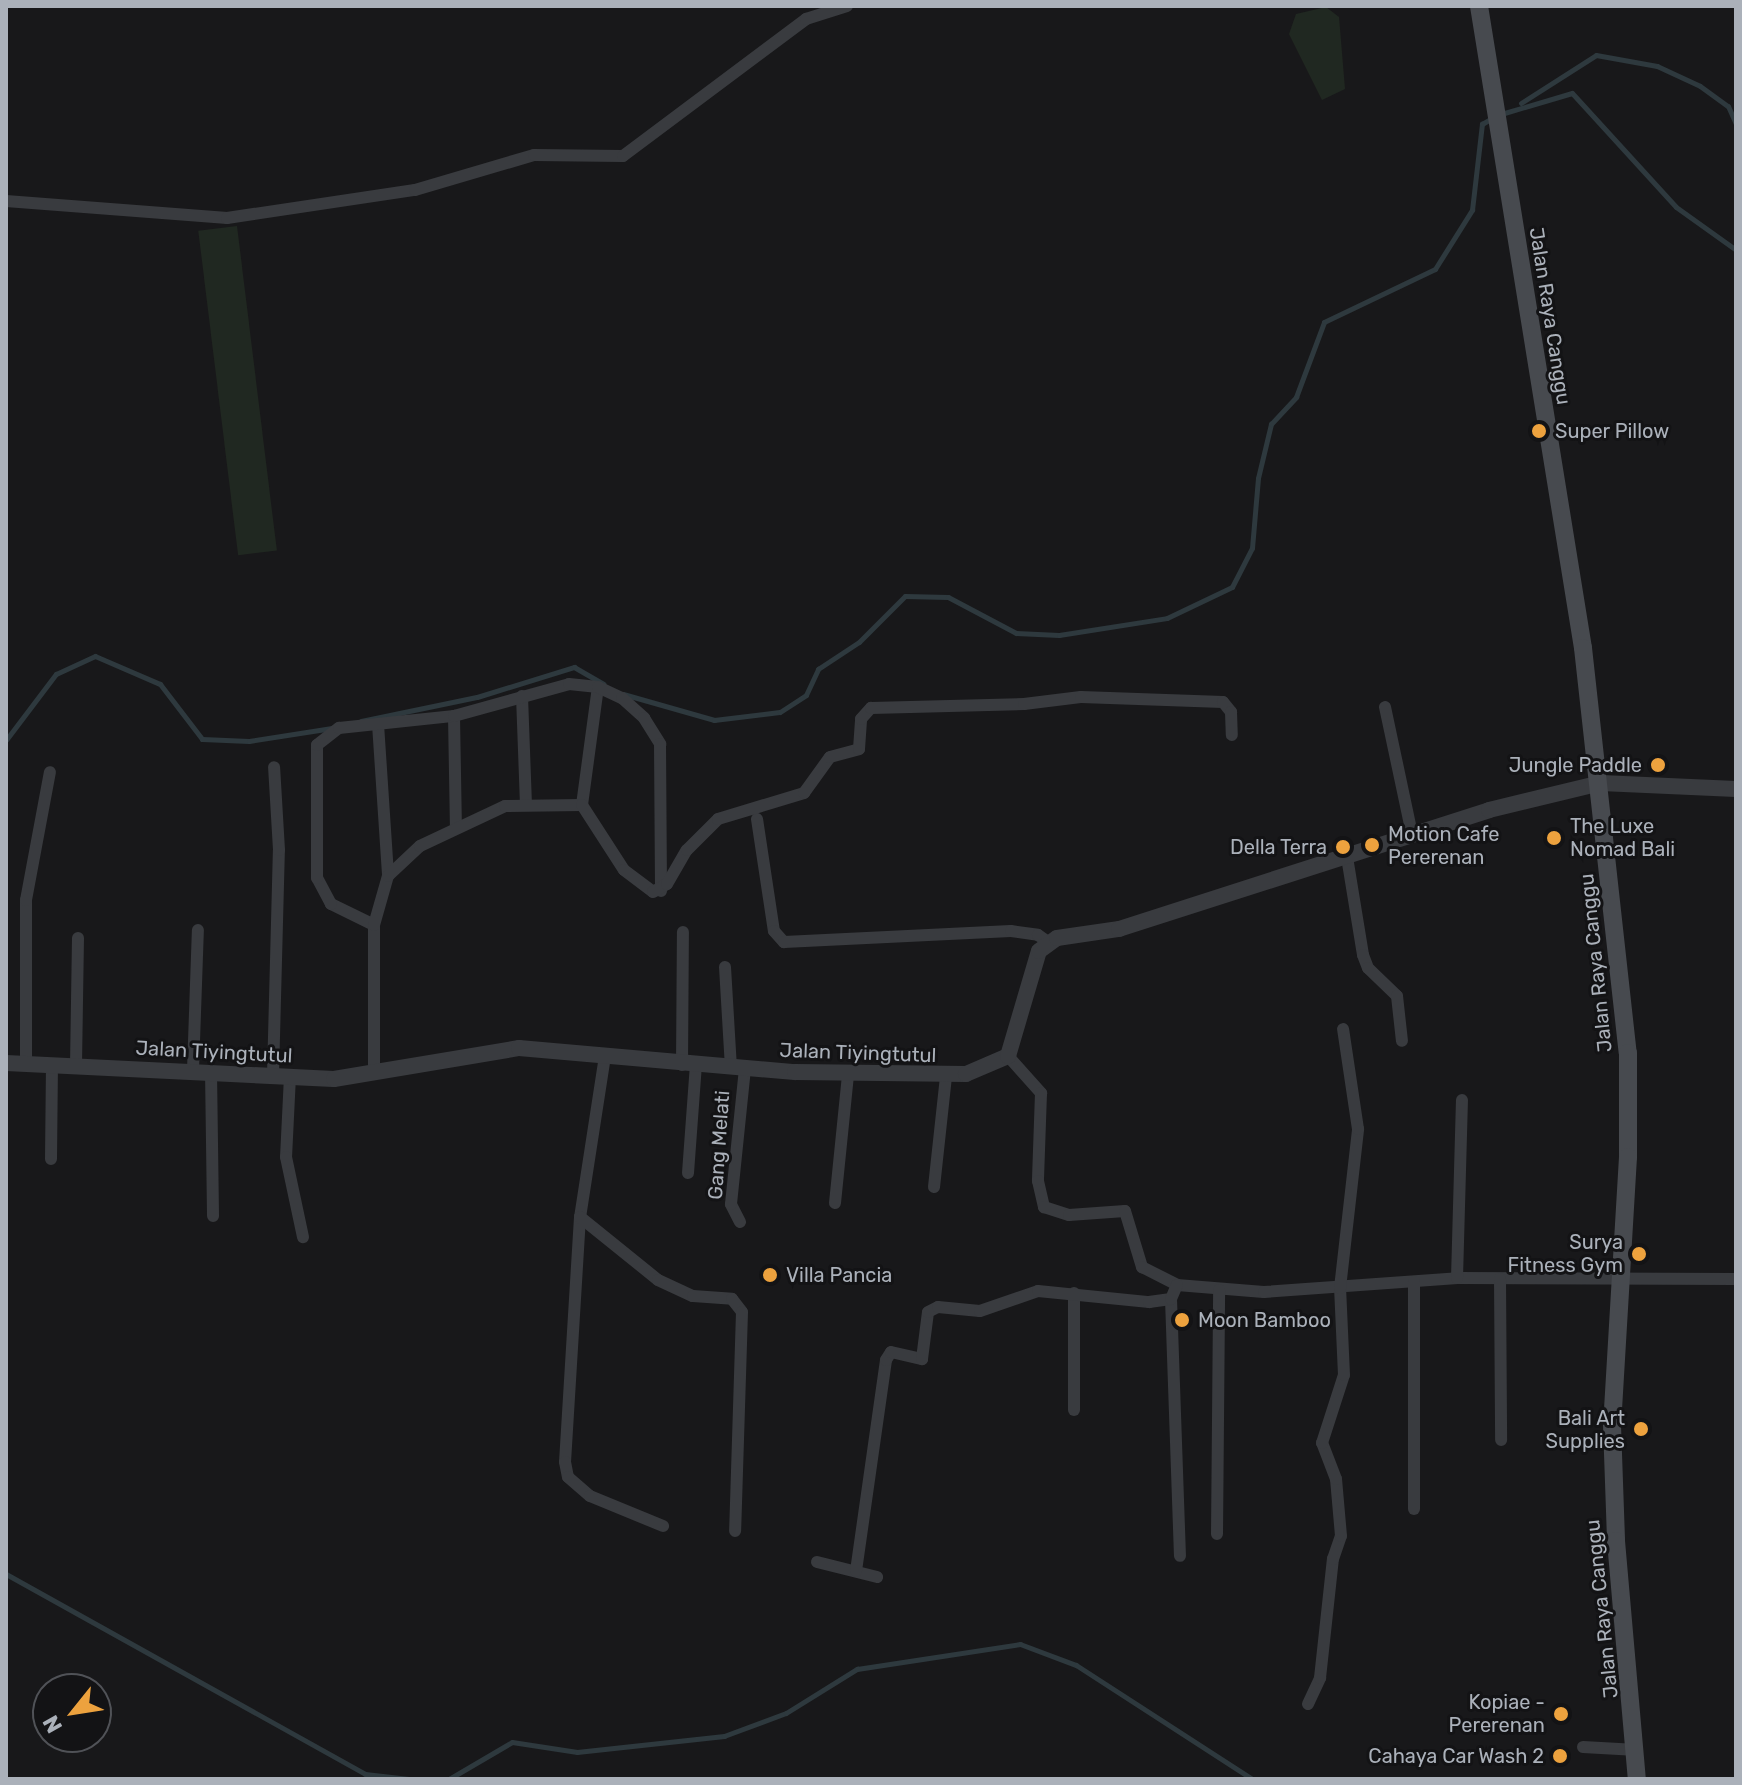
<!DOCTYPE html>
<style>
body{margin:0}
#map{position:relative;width:1742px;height:1785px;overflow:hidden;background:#18181a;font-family:Rubik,sans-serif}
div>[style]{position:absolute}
.green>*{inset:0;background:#202821;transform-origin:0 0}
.stream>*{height:5px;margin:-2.5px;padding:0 2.5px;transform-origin:2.5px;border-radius:2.5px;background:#2e393e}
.minor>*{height:12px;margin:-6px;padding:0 6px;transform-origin:6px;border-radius:6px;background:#393b3f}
.tertiary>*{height:16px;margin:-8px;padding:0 8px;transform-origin:8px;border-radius:8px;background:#393b3f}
.secondary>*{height:18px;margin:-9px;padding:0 9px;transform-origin:9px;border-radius:9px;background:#474a4f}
.dots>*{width:22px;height:22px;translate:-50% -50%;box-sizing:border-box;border:4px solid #131315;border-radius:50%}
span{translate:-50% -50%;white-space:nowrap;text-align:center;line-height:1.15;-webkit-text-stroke:6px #131315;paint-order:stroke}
.street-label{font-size:20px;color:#abb1ba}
.poi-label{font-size:20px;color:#abb1ba}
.left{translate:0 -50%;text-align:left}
.right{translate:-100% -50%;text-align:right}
.frame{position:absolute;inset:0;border:8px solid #abb1ba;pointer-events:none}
.north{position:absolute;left:32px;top:1673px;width:80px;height:80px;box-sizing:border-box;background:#131315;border:2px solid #505257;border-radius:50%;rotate:240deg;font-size:22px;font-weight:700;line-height:32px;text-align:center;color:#abb1ba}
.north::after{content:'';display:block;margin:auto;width:28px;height:36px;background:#eda23e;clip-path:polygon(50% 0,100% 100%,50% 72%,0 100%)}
</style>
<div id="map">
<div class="green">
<div style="clip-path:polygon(1326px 7px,1339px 17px,1345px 89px,1322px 100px,1289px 34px,1296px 14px)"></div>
<div style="left:237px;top:226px;width:327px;height:39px;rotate:83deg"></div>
</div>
<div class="stream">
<div style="left:1521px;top:103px;width:89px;rotate:-32.6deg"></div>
<div style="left:1596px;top:55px;width:62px;rotate:10.2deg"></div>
<div style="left:1657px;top:66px;width:47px;rotate:24.9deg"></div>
<div style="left:1700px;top:86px;width:34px;rotate:36deg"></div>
<div style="left:1728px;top:106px;width:20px;rotate:66deg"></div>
<div style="left:1501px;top:114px;width:74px;rotate:-16.5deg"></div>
<div style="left:1572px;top:93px;width:154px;rotate:47.6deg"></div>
<div style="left:1676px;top:207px;width:74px;rotate:35.6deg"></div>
<div style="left:623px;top:694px;width:95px;rotate:15.9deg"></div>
<div style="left:714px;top:720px;width:66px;rotate:-6.9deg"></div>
<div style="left:780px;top:712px;width:31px;rotate:-33deg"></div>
<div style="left:806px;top:695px;width:29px;rotate:-65deg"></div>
<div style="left:818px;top:669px;width:49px;rotate:-33.4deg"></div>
<div style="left:859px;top:642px;width:65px;rotate:-45deg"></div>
<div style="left:905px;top:596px;width:43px;rotate:1.3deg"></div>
<div style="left:948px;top:597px;width:77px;rotate:27.9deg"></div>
<div style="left:1016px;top:633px;width:43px;rotate:2.7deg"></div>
<div style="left:1059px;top:635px;width:109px;rotate:-8.9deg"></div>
<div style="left:1167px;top:618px;width:72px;rotate:-25.5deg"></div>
<div style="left:1232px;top:587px;width:44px;rotate:-62.9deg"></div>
<div style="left:1252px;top:548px;width:70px;rotate:-85.1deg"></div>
<div style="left:1258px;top:478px;width:56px;rotate:-76.5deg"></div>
<div style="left:1271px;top:424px;width:37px;rotate:-47deg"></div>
<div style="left:1296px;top:397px;width:80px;rotate:-69.5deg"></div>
<div style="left:1324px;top:322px;width:123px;rotate:-25.5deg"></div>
<div style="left:1435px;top:269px;width:70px;rotate:-57.9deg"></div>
<div style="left:1472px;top:210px;width:87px;rotate:-83.4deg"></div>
<div style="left:1482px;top:124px;width:12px;rotate:-31deg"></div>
<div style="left:361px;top:721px;width:118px;rotate:-11.7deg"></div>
<div style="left:477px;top:697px;width:102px;rotate:-17.2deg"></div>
<div style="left:574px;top:667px;width:34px;rotate:30deg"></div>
<div style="left:6px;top:740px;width:83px;rotate:-52.9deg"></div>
<div style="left:56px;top:674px;width:43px;rotate:-24.8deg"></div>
<div style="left:95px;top:656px;width:71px;rotate:23.3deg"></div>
<div style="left:160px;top:684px;width:69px;rotate:52.6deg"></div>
<div style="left:202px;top:739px;width:47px;rotate:2.4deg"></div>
<div style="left:249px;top:741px;width:84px;rotate:-8.9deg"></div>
<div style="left:6px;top:1574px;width:411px;rotate:29.1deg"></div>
<div style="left:365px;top:1774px;width:44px;rotate:6.5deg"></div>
<div style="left:449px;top:1779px;width:73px;rotate:-30.4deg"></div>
<div style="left:512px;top:1742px;width:66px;rotate:8.7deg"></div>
<div style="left:577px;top:1752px;width:148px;rotate:-6.2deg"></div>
<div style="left:724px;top:1736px;width:66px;rotate:-20.4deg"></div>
<div style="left:786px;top:1713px;width:84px;rotate:-31.8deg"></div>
<div style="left:857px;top:1669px;width:165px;rotate:-8.7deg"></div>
<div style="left:1020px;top:1644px;width:60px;rotate:20.6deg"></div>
<div style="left:1076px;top:1665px;width:210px;rotate:32.9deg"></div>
</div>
<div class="minor">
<div style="left:6px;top:201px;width:222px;rotate:4.4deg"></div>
<div style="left:227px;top:218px;width:190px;rotate:-8.5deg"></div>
<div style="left:415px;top:190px;width:124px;rotate:-16.4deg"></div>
<div style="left:534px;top:155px;width:89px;rotate:0.6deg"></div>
<div style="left:623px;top:156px;width:229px;rotate:-36.8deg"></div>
<div style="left:806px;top:19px;width:43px;rotate:-17.6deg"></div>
<div style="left:522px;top:696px;width:107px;rotate:87.9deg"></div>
<div style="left:1385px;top:707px;width:130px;rotate:78deg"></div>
<div style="left:454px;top:716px;width:112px;rotate:89deg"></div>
<div style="left:378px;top:724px;width:152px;rotate:86.2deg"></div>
<div style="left:582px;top:805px;width:119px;rotate:-82.3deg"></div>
<div style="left:757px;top:819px;width:113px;rotate:81.4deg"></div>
<div style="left:774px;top:931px;width:15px;rotate:48deg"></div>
<div style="left:784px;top:942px;width:227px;rotate:-2.8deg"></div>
<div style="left:1011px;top:931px;width:27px;rotate:8deg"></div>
<div style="left:1038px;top:935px;width:12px;rotate:35deg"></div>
<div style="left:1347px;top:857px;width:99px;rotate:80.7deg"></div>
<div style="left:1363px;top:955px;width:14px;rotate:69deg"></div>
<div style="left:1368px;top:968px;width:40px;rotate:44deg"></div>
<div style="left:1397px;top:996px;width:45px;rotate:83.7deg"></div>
<div style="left:374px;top:925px;width:48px;rotate:-154deg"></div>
<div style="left:331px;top:904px;width:30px;rotate:-118deg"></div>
<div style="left:317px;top:878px;width:133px;rotate:-90deg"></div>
<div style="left:317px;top:745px;width:28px;rotate:-38deg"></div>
<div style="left:339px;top:728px;width:116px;rotate:-6deg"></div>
<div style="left:454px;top:716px;width:119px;rotate:-15.5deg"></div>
<div style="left:569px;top:684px;width:29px;rotate:6deg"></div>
<div style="left:598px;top:687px;width:26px;rotate:25deg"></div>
<div style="left:622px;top:698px;width:30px;rotate:42deg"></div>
<div style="left:644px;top:718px;width:31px;rotate:58deg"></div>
<div style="left:660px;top:744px;width:147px;rotate:89.6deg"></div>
<div style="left:725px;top:967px;width:101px;rotate:86.6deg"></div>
<div style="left:605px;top:1056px;width:163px;rotate:98.8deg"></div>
<div style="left:580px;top:1217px;width:245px;rotate:93.5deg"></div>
<div style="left:565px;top:1462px;width:15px;rotate:79deg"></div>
<div style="left:568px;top:1477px;width:29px;rotate:41deg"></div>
<div style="left:590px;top:1496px;width:79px;rotate:22.3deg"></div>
<div style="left:1008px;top:1056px;width:50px;rotate:48.3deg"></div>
<div style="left:1041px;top:1093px;width:88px;rotate:92deg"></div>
<div style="left:1038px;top:1181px;width:27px;rotate:77deg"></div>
<div style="left:1044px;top:1207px;width:26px;rotate:18deg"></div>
<div style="left:1069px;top:1215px;width:56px;rotate:-4.1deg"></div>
<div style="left:1125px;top:1211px;width:59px;rotate:73.1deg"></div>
<div style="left:1142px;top:1267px;width:39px;rotate:27deg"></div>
<div style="left:1177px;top:1285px;width:87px;rotate:4.6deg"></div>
<div style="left:1264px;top:1292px;width:194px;rotate:-4.1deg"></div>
<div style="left:1457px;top:1278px;width:279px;rotate:0.2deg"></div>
<div style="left:26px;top:1064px;width:164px;rotate:-90deg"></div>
<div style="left:26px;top:900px;width:130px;rotate:-79.4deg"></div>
<div style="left:76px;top:1065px;width:127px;rotate:-89.1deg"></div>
<div style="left:682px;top:1065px;width:133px;rotate:-89.6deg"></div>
<div style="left:193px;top:1070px;width:140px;rotate:-88deg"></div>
<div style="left:211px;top:1071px;width:145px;rotate:89.2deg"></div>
<div style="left:374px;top:1072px;width:147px;rotate:-90deg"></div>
<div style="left:374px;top:925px;width:51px;rotate:-74.1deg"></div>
<div style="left:388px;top:876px;width:44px;rotate:-43.2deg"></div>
<div style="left:420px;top:846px;width:94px;rotate:-25.2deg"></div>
<div style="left:505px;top:806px;width:77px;rotate:-0.7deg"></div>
<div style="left:582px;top:805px;width:77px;rotate:57.1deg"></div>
<div style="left:624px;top:870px;width:36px;rotate:37deg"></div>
<div style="left:653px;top:892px;width:16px;rotate:-30deg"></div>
<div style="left:667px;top:884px;width:39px;rotate:-60deg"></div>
<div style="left:687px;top:850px;width:44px;rotate:-45deg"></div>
<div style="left:718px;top:819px;width:90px;rotate:-16.8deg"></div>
<div style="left:804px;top:793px;width:44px;rotate:-54.2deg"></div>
<div style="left:830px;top:757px;width:30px;rotate:-15deg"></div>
<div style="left:859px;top:749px;width:30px;rotate:-86deg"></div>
<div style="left:861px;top:719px;width:15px;rotate:-48deg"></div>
<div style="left:871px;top:708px;width:153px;rotate:-1.5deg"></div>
<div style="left:1024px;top:704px;width:57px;rotate:-7deg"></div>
<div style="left:1081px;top:697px;width:142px;rotate:2deg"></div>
<div style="left:1223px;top:702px;width:13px;rotate:51deg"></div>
<div style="left:1231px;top:712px;width:23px;rotate:88deg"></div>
<div style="left:273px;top:1075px;width:225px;rotate:-88.5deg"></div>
<div style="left:279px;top:850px;width:83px;rotate:-93.4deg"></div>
<div style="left:290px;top:1076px;width:81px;rotate:92.8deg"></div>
<div style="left:286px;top:1157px;width:82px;rotate:78deg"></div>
<div style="left:51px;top:1159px;width:95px;rotate:-89.4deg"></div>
<div style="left:688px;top:1173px;width:108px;rotate:-85.8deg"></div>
<div style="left:934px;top:1187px;width:112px;rotate:-83.8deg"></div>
<div style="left:835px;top:1203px;width:129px;rotate:-84.2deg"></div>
<div style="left:580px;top:1217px;width:100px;rotate:38.9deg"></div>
<div style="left:658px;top:1280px;width:38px;rotate:25deg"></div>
<div style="left:693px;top:1296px;width:39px;rotate:4deg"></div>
<div style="left:732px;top:1299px;width:16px;rotate:52deg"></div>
<div style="left:742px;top:1312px;width:219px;rotate:91.8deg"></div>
<div style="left:740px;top:1222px;width:20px;rotate:-117deg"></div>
<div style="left:731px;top:1204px;width:136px;rotate:-84.1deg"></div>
<div style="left:1457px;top:1278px;width:178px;rotate:-88.4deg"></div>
<div style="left:1500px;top:1279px;width:161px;rotate:89.6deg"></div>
<div style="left:1074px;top:1293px;width:117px;rotate:90deg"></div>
<div style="left:1171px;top:1299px;width:257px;rotate:88deg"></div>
<div style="left:1414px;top:1509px;width:227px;rotate:-90deg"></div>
<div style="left:1217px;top:1534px;width:244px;rotate:-89.5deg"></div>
<div style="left:817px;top:1562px;width:62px;rotate:14deg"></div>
<div style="left:856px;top:1571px;width:213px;rotate:-81.9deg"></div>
<div style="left:886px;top:1360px;width:9px;rotate:-58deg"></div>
<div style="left:891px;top:1352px;width:32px;rotate:13deg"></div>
<div style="left:922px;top:1359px;width:47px;rotate:-82.7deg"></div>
<div style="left:928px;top:1312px;width:11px;rotate:-27deg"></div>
<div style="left:938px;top:1307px;width:42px;rotate:5.4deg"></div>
<div style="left:980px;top:1311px;width:61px;rotate:-19deg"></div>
<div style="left:1038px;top:1291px;width:112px;rotate:5.7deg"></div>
<div style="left:1149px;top:1302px;width:22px;rotate:-8deg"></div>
<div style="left:1171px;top:1299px;width:15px;rotate:-67deg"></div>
<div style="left:1308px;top:1704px;width:29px;rotate:-65deg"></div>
<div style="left:1320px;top:1678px;width:120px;rotate:-83.8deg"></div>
<div style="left:1333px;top:1559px;width:24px;rotate:-71deg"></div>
<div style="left:1341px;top:1536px;width:57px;rotate:-95deg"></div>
<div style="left:1336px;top:1479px;width:39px;rotate:-111deg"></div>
<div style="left:1322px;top:1443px;width:71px;rotate:-72.1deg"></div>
<div style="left:1344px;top:1375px;width:87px;rotate:-92.6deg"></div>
<div style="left:1340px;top:1288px;width:160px;rotate:-83.5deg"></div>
<div style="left:1358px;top:1129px;width:101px;rotate:-98.5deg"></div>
<div style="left:1583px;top:1747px;width:54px;rotate:3.2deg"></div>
</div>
<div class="tertiary">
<div style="left:6px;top:1063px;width:328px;rotate:2.8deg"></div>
<div style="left:334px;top:1079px;width:188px;rotate:-9.5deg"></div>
<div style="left:519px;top:1048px;width:277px;rotate:5deg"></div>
<div style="left:795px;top:1072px;width:171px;rotate:0.7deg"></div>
<div style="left:966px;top:1074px;width:46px;rotate:-23.2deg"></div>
<div style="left:1008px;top:1056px;width:109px;rotate:-73.6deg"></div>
<div style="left:1039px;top:951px;width:22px;rotate:-36deg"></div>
<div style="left:1057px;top:938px;width:63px;rotate:-8.3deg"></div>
<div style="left:1119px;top:929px;width:389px;rotate:-17.8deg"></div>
<div style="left:1489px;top:810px;width:115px;rotate:-13.6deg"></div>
<div style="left:1601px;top:783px;width:135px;rotate:2.5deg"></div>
</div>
<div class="secondary">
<div style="left:1479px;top:6px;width:650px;rotate:80.8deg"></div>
<div style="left:1583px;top:648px;width:407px;rotate:83.7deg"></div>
<div style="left:1628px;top:1053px;width:104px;rotate:90deg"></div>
<div style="left:1628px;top:1157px;width:268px;rotate:93.4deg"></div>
<div style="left:1612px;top:1425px;width:116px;rotate:88deg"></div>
<div style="left:1616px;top:1541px;width:239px;rotate:85deg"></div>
</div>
<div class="dots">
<div style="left:1539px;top:431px;background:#eda23e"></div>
<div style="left:1658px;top:765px;background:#eda23e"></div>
<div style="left:1554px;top:838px;background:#eda23e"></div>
<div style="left:1372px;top:845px;background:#eda23e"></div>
<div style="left:1343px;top:847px;background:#eda23e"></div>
<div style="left:1639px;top:1254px;background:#eda23e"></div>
<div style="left:770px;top:1275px;background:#eda23e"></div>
<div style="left:1182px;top:1320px;background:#eda23e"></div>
<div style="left:1641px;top:1429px;background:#eda23e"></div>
<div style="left:1561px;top:1714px;background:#eda23e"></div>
<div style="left:1560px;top:1756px;background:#eda23e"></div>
</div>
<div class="street-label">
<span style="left:1550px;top:316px;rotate:81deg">Jalan Raya Canggu</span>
<span style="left:1596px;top:963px;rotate:-96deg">Jalan Raya Canggu</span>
<span style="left:214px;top:1052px;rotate:3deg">Jalan Tiyingtutul</span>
<span style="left:858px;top:1053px;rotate:2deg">Jalan Tiyingtutul</span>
<span style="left:719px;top:1145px;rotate:-86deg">Gang Melati</span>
<span style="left:1602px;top:1609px;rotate:-96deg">Jalan Raya Canggu</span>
</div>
<div class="poi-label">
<span class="left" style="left:1555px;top:431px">Super Pillow</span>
<span class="right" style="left:1642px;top:765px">Jungle Paddle</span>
<span class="left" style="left:1570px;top:838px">The Luxe<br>Nomad Bali</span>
<span class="left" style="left:1388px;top:846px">Motion Cafe<br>Pererenan</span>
<span class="right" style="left:1327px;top:847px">Della Terra</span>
<span class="right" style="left:1623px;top:1254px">Surya<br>Fitness Gym</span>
<span class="left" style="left:786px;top:1275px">Villa Pancia</span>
<span class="left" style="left:1198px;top:1320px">Moon Bamboo</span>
<span class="right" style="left:1625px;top:1430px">Bali Art<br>Supplies</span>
<span class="right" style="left:1545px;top:1714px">Kopiae -<br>Pererenan</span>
<span class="right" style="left:1544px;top:1756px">Cahaya Car Wash 2</span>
</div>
<div class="frame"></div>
<div class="north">N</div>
</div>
